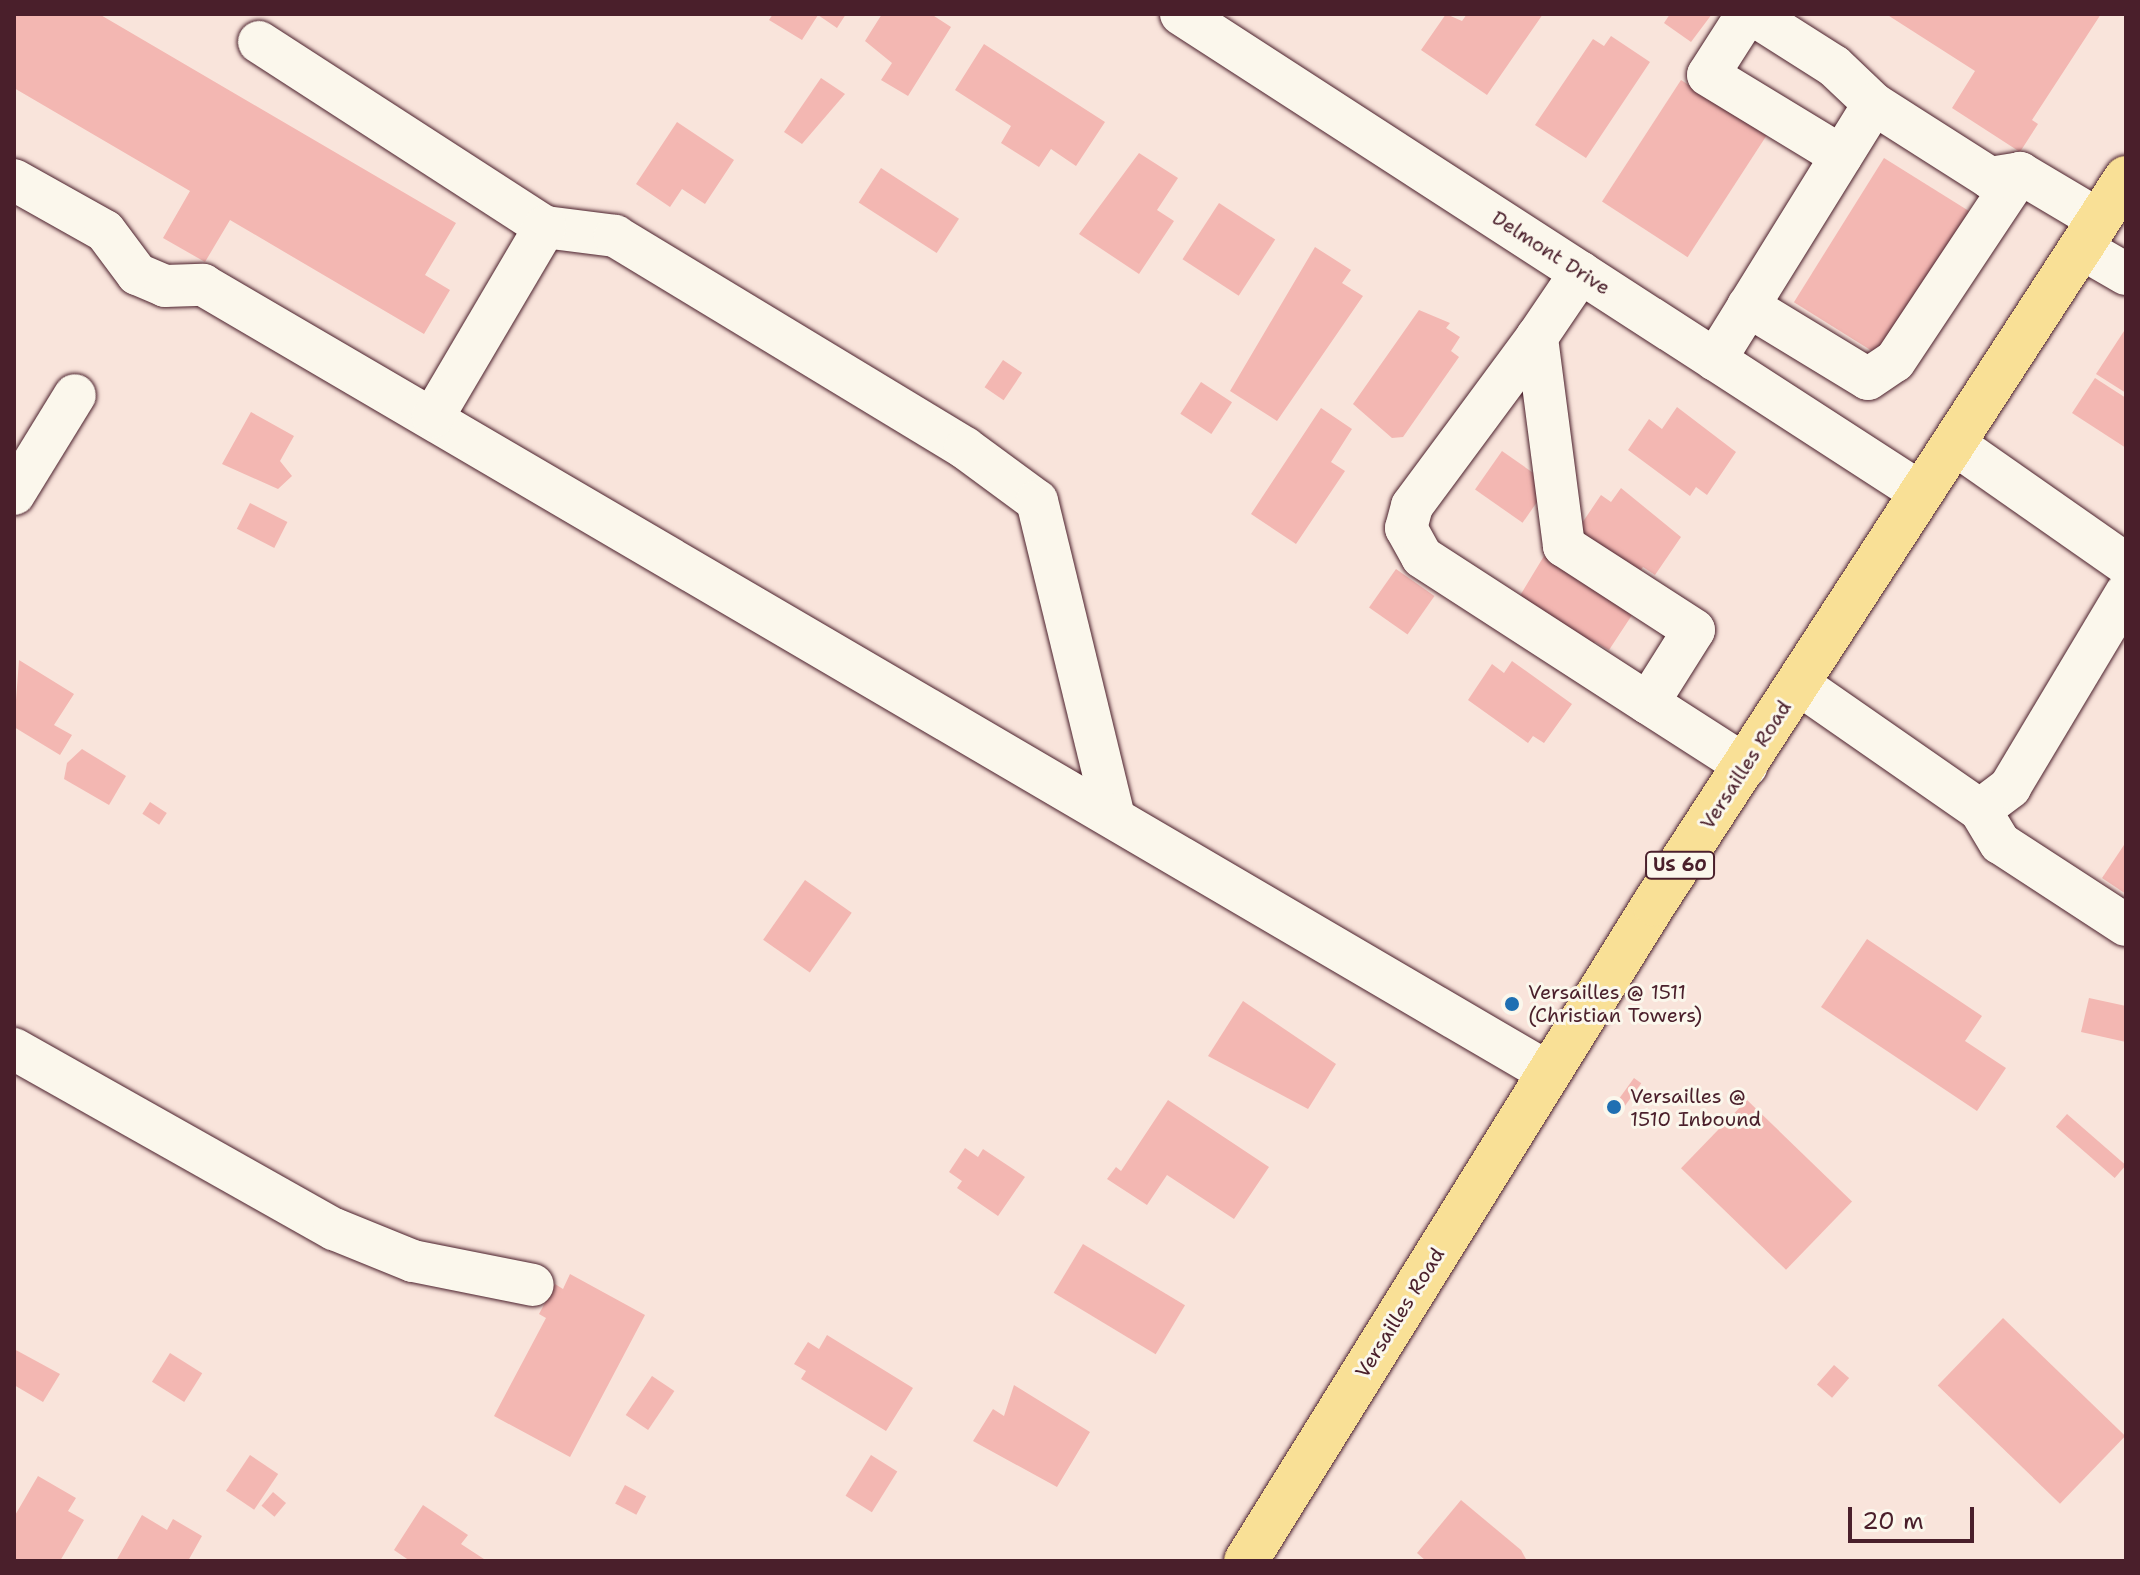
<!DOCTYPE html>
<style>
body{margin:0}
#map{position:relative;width:2140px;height:1575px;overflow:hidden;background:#f9e4db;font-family:"Shantell Sans",sans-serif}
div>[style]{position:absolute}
.building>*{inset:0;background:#f3b7b2;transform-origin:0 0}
.roads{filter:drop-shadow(0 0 2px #4a1f2b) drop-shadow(0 0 2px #4a1f2b)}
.minor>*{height:42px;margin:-21px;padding:0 21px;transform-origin:21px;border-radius:21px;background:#fbf7ec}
.major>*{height:44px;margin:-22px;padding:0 22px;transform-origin:22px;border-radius:22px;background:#f9e096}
.dots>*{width:22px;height:22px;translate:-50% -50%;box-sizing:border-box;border:4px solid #fbf7ec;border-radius:50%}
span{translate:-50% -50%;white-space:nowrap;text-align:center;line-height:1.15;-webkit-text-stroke:6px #fbf7ec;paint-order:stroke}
.shield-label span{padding:2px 6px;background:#fbf7ec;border:2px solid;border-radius:6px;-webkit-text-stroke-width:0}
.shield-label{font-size:18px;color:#4a1f2b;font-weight:700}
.street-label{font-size:20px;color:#4a1f2b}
.poi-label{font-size:20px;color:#4a1f2b}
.left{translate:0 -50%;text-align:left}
.frame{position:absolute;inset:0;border:16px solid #4a1f2b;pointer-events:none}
.scale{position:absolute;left:1848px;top:1507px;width:126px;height:36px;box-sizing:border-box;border:4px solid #4a1f2b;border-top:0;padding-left:10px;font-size:24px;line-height:28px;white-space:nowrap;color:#4a1f2b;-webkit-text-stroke:6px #fbf7ec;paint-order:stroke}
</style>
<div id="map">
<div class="building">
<div style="clip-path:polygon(14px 14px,99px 14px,456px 223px,425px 275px,450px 290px,424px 334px,230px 220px,205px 262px,163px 238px,190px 191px,14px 88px)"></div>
<div style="clip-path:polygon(773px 14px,846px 14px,837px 28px,818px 15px,802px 40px,769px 20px)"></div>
<div style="clip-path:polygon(882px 14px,931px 14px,951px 27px,908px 96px,881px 80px,892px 63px,865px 41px)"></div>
<div style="clip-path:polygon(1446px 14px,1462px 21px,1467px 14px,1543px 14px,1487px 95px,1421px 50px)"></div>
<div style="clip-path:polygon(1670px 14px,1712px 14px,1691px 42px,1664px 23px)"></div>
<div style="clip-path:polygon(1886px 14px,2101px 14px,2032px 120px,2038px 124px,2020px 152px,1952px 108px,1975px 71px)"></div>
<div style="clip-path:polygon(1611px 36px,1650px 62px,1586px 158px,1535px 125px,1593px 39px,1604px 46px)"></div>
<div style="clip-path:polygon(984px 44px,1105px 122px,1076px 166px,1051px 149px,1039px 167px,1001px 143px,1011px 126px,955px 90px)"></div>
<div style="clip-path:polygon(821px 78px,845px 94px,802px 144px,784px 132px)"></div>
<div style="left:1681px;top:80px;width:102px;height:145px;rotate:33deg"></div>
<div style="clip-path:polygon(677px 122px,734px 160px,705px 204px,682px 189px,670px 207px,636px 184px)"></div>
<div style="clip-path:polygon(1139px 153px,1178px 178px,1157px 210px,1174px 221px,1139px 274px,1079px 234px)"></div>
<div style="left:1884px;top:158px;width:102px;height:170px;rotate:32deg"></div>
<div style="left:881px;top:168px;width:93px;height:41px;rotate:33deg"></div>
<div style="left:1219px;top:203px;width:67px;height:67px;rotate:33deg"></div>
<div style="clip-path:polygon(1315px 247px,1351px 270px,1342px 283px,1363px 296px,1277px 421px,1230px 391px)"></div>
<div style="clip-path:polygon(1419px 310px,1450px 323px,1446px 328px,1460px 337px,1451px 351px,1459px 357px,1403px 437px,1392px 438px,1353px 404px)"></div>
<div style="clip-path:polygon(2126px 328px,2126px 393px,2096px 374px)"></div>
<div style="left:1003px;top:360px;width:23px;height:33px;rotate:34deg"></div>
<div style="clip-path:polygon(2095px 378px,2126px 398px,2126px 448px,2072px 413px)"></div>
<div style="left:1201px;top:382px;width:37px;height:38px;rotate:33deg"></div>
<div style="clip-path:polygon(1677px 407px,1736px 452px,1707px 495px,1696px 487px,1690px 496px,1628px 450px,1649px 419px,1662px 429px)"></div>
<div style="clip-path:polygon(1321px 408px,1352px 429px,1331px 462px,1345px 471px,1296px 544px,1251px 514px)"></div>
<div style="clip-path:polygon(251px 412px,294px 436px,280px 461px,292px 476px,278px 489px,222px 464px)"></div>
<div style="left:1502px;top:451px;width:58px;height:47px;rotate:35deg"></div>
<div style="clip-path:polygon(1621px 488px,1681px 537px,1655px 575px,1643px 567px,1638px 574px,1576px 532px,1601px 495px,1611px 502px)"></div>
<div style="left:250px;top:503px;width:42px;height:29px;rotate:27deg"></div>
<div style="clip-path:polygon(1544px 556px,1634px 612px,1609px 650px,1595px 642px,1584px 659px,1510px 612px)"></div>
<div style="left:1396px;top:569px;width:47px;height:47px;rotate:35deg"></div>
<div style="clip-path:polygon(19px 660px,74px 694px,54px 725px,72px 735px,60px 755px,14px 727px)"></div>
<div style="clip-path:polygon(1512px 661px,1572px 704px,1544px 743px,1533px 736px,1528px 743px,1468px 700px,1492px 664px,1504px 673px)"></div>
<div style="clip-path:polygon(82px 749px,126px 776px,109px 805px,64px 779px,67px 763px)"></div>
<div style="left:150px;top:802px;width:20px;height:14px;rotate:33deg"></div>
<div style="clip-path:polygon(2126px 842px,2126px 894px,2102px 878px)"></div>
<div style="left:805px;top:880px;width:57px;height:73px;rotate:35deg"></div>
<div style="clip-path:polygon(1867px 939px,1982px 1016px,1965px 1041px,2006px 1068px,1977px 1111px,1821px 1007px)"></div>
<div style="clip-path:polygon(2089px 998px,2126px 1006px,2126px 1042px,2081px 1032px)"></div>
<div style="clip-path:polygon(1243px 1001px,1336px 1064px,1308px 1109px,1208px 1056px)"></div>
<div style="left:1634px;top:1078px;width:9px;height:32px;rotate:36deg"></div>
<div style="clip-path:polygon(1168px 1100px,1269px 1167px,1234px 1219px,1167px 1175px,1147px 1205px,1107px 1179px,1116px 1167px,1121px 1171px)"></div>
<div style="left:1747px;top:1100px;width:146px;height:95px;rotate:44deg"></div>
<div style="left:2067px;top:1114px;width:78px;height:17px;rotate:41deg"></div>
<div style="clip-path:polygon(965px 1148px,978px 1157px,983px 1149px,1025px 1177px,998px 1216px,957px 1188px,962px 1181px,949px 1172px)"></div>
<div style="left:1083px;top:1244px;width:119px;height:57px;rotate:31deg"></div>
<div style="clip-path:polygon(570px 1274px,645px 1315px,570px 1457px,494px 1416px,546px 1318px,539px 1314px,555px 1284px,563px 1289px)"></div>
<div style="left:2003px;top:1318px;width:170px;height:94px;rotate:44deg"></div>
<div style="clip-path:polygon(827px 1335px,913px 1388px,886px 1431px,801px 1379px,806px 1371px,794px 1364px,808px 1342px,819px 1349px)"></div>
<div style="clip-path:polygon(14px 1349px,60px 1374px,43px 1402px,14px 1385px)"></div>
<div style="left:170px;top:1353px;width:38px;height:34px;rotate:32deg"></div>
<div style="left:1834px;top:1365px;width:20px;height:26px;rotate:41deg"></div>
<div style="left:652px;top:1376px;width:27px;height:47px;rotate:34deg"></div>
<div style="clip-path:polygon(1014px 1385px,1090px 1432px,1057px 1487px,973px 1441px,993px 1409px,1004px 1416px)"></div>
<div style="left:250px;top:1455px;width:34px;height:43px;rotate:34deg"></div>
<div style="left:871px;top:1455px;width:31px;height:48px;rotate:32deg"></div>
<div style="clip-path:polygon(38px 1476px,76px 1498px,68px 1511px,84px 1520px,60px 1561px,14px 1561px,14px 1517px)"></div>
<div style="left:625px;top:1485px;width:24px;height:21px;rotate:28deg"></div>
<div style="left:273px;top:1492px;width:17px;height:18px;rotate:40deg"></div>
<div style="clip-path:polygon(1461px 1500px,1521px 1550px,1527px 1561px,1426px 1561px,1417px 1553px)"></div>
<div style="clip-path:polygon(423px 1505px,468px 1535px,461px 1544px,487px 1561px,410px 1561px,394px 1550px)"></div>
<div style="clip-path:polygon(142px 1515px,167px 1530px,173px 1519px,202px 1536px,188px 1561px,116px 1561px)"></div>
</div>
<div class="roads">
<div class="minor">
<div style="left:1181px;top:14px;width:881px;rotate:32.91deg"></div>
<div style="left:1747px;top:14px;width:72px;rotate:122.6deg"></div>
<div style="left:1708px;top:75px;width:156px;rotate:31.3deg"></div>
<div style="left:1752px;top:14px;width:97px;rotate:32.4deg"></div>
<div style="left:1834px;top:66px;width:55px;rotate:43.5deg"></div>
<div style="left:259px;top:42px;width:341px;rotate:32.9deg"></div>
<div style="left:545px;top:227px;width:71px;rotate:7.3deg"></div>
<div style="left:615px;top:236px;width:409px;rotate:31.2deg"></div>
<div style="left:965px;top:448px;width:89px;rotate:36.4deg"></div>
<div style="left:1037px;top:501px;width:324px;rotate:76.3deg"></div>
<div style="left:14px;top:180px;width:104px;rotate:29.3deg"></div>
<div style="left:105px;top:231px;width:54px;rotate:53.3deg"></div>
<div style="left:137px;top:274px;width:30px;rotate:23deg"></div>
<div style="left:165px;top:286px;width:38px;rotate:-2deg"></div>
<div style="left:203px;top:285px;width:1560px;rotate:30.35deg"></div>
<div style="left:2081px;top:248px;width:52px;rotate:30deg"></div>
<div style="left:1748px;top:306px;width:140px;rotate:31.3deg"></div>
<div style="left:1868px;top:379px;width:32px;rotate:-34deg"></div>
<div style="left:1895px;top:361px;width:226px;rotate:-56.4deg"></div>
<div style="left:1537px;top:337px;width:210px;rotate:126.5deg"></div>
<div style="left:1412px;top:506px;width:23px;rotate:105deg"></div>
<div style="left:1406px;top:528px;width:33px;rotate:61deg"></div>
<div style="left:1422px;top:557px;width:269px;rotate:32.9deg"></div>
<div style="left:1648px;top:703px;width:86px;rotate:-57.8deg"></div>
<div style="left:1694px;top:630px;width:155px;rotate:-147.1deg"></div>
<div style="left:1564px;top:546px;width:211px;rotate:-97.4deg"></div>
<div style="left:1537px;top:337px;width:78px;rotate:-55.9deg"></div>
<div style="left:1715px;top:360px;width:301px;rotate:-58.2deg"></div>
<div style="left:1874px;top:104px;width:138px;rotate:32.5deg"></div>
<div style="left:1990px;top:178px;width:30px;rotate:-9deg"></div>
<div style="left:2020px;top:173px;width:92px;rotate:30.7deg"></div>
<div style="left:433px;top:417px;width:221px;rotate:-59.5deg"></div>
<div style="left:1953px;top:443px;width:211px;rotate:35deg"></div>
<div style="left:14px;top:494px;width:116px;rotate:-58.4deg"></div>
<div style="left:1800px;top:685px;width:219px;rotate:34.8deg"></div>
<div style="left:1980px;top:810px;width:38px;rotate:-37deg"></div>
<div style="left:2010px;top:787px;width:226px;rotate:-59.1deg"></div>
<div style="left:1648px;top:703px;width:117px;rotate:32.7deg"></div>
<div style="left:1980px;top:810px;width:39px;rotate:59deg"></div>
<div style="left:2000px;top:843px;width:150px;rotate:33.1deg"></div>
<div style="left:14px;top:1049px;width:367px;rotate:29.4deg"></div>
<div style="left:334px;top:1229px;width:85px;rotate:22.1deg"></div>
<div style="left:413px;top:1261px;width:122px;rotate:11.3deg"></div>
</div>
<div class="major">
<div style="left:1246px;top:1561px;width:773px;rotate:-58.16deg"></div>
<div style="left:1654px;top:904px;width:866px;rotate:-56.97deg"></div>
</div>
</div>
<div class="dots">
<div style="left:1512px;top:1004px;background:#1f6fb2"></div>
<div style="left:1614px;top:1107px;background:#1f6fb2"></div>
</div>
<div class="shield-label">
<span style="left:1680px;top:865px">US 60</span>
</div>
<div class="street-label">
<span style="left:1551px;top:253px;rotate:33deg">Delmont Drive</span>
<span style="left:1746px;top:765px;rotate:-57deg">Versailles Road</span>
<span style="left:1400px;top:1313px;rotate:-58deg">Versailles Road</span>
</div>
<div class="poi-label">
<span class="left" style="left:1528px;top:1004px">Versailles @ 1511<br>(Christian Towers)</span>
<span class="left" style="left:1630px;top:1108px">Versailles @<br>1510 Inbound</span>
</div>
<div class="frame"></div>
<div class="scale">20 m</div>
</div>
